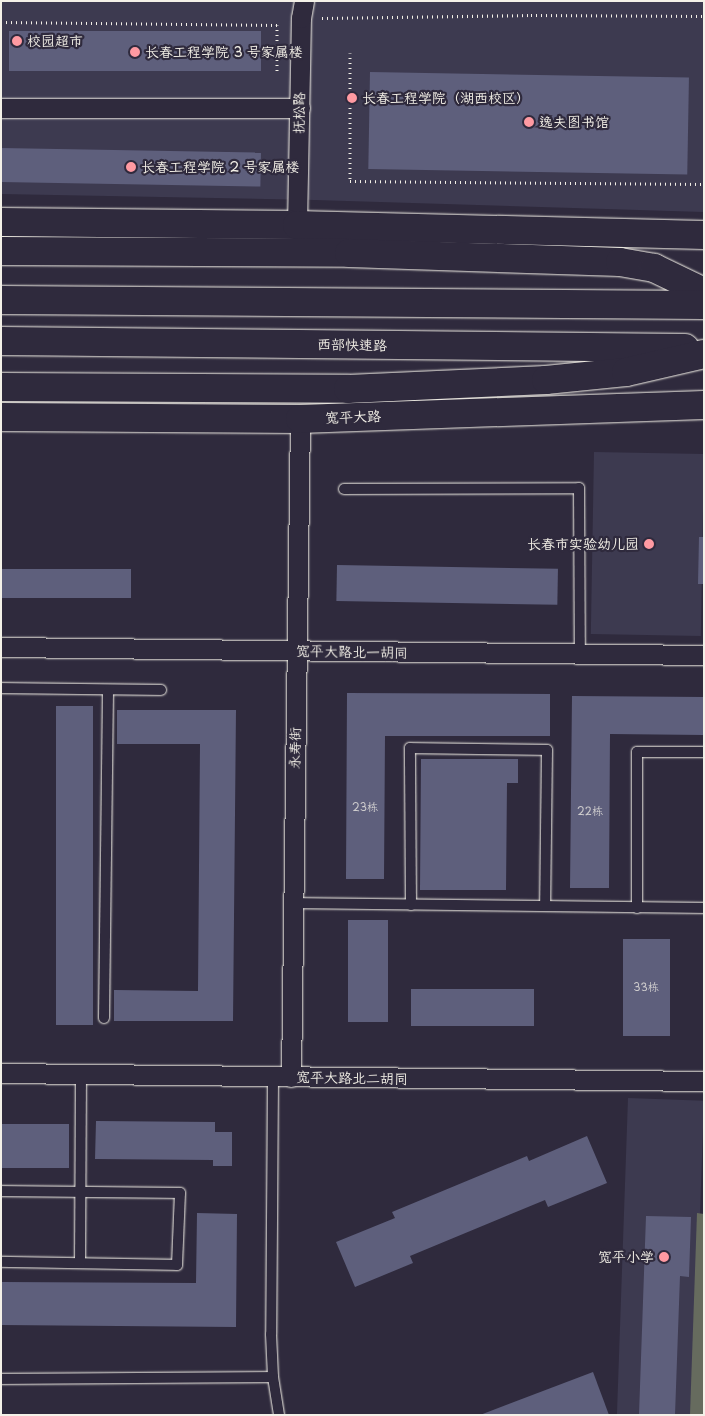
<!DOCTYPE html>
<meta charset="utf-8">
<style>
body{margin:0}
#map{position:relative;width:705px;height:1416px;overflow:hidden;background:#2f2a3d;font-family:"Playpen Sans","LXGW WenKai TC",sans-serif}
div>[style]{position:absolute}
.built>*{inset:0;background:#3d3a50;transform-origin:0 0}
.green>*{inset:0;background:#666b5e}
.building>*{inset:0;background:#5e5f7c;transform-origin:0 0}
.path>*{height:3px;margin-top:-1.5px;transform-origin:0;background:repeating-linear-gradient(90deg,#f4f1e8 0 1px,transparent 0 5px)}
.roads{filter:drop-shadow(0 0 1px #f4f1e8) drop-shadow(0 0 1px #f4f1e8)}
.service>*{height:10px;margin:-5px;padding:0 5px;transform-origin:5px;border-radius:5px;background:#2f2a3d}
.minor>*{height:19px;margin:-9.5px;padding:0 9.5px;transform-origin:9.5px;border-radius:9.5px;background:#2f2a3d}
.secondary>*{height:28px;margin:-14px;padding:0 14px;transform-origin:14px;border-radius:14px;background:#2f2a3d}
.trunk>*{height:28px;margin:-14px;padding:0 14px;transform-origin:14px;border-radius:14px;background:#2f2a3d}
.dots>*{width:14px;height:14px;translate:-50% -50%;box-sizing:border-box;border:2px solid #2f2a3d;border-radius:50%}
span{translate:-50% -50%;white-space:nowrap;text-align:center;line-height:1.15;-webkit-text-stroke:4.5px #2f2a3d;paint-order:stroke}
.number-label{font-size:11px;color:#cecccd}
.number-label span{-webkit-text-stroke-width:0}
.poi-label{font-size:14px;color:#f4f1e8}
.left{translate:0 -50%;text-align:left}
.right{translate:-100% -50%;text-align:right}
.street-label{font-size:14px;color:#f4f1e8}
.frame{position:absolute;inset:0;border:2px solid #f4f1e8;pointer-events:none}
</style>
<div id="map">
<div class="built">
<div style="clip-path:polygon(1px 1px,704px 1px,704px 212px,315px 200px,1px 194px)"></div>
<div style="left:594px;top:452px;width:110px;height:182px;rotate:1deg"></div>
<div style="left:628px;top:1098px;width:76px;height:317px;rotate:2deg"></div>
</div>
<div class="green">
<div style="clip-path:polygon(697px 1213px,704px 1214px,704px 1415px,690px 1415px)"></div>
</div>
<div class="building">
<div style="left:9px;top:31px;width:252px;height:40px"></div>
<div style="left:370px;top:72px;width:319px;height:97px;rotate:1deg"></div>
<div style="left:1px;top:148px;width:260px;height:34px;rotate:1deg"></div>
<div style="clip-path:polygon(699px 537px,704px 537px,704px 584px,698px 584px)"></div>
<div style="left:337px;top:565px;width:221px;height:36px;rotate:1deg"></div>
<div style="left:1px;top:569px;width:130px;height:29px"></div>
<div style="clip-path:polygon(347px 693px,550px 694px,550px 736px,385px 736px,384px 879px,346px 879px)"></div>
<div style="clip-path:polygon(572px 696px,704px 697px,704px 735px,610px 734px,609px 888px,570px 888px)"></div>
<div style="left:56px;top:706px;width:37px;height:319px"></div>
<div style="clip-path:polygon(117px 710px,236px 710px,233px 1021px,114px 1021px,114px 990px,198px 991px,200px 744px,117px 744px)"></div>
<div style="clip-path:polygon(421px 759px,518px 759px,518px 783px,507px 783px,506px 890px,420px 890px)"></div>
<div style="left:348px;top:920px;width:40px;height:102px"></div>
<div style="left:623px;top:939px;width:47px;height:97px"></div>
<div style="left:411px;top:989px;width:123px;height:37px"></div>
<div style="clip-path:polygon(96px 1121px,215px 1122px,215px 1132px,232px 1132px,232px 1166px,213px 1166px,213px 1160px,95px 1159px)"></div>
<div style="left:1px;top:1124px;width:68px;height:44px"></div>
<div style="clip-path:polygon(587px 1136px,607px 1183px,548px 1207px,545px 1200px,410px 1256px,413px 1263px,355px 1287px,336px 1242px,395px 1218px,392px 1212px,527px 1156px,529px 1161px)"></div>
<div style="clip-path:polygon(197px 1213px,237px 1214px,236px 1327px,1px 1325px,1px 1282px,196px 1283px)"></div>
<div style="clip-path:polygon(646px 1216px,691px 1217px,689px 1277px,680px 1276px,675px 1415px,639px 1415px)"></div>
<div style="clip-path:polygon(593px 1372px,609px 1415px,480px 1415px)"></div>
</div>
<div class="path">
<div style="left:322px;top:18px;width:209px;rotate:-0.8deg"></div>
<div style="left:531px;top:15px;width:173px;rotate:0.3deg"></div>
<div style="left:1px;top:22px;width:276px;rotate:0.6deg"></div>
<div style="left:277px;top:25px;width:48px;rotate:90deg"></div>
<div style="left:350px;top:53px;width:128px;rotate:90deg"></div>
<div style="left:350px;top:181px;width:354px;rotate:0.5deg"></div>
</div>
<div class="roads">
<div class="service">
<div style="left:344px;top:489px;width:235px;rotate:-0.2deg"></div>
<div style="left:579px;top:488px;width:166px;rotate:89.7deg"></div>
<div style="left:1px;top:688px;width:160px;rotate:0.7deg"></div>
<div style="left:293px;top:903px;width:411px;rotate:0.7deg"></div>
<div style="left:411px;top:905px;width:157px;rotate:-90.4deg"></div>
<div style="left:410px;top:748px;width:137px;rotate:0.8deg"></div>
<div style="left:547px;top:750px;width:156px;rotate:90.7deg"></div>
<div style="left:637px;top:908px;width:156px;rotate:-90deg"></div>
<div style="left:637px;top:752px;width:67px"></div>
<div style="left:104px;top:1018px;width:328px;rotate:-89.3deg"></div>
<div style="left:273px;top:1078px;width:256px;rotate:90.4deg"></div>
<div style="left:271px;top:1334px;width:43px;rotate:87.3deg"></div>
<div style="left:273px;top:1377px;width:38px;rotate:81deg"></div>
<div style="left:1px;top:1191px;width:179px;rotate:0.6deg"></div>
<div style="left:180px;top:1193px;width:72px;rotate:92.4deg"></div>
<div style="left:177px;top:1265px;width:176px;rotate:-179deg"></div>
<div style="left:80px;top:1263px;width:189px;rotate:-89.7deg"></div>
<div style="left:1px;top:1379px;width:272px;rotate:-0.4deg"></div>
</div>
<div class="minor">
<div style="left:1px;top:108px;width:299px"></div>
<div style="left:297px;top:225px;width:207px;rotate:-88.9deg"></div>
<div style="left:301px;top:18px;width:17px;rotate:-80deg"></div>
<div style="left:1px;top:647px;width:703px;rotate:0.65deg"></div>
<div style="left:1px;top:1073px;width:703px;rotate:0.65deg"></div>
<div style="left:291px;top:1077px;width:658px;rotate:-89.22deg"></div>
</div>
<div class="secondary">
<div style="left:1px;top:222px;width:296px;rotate:0.6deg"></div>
<div style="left:297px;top:225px;width:407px;rotate:1.4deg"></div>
<div style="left:1px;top:417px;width:299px;rotate:0.4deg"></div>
<div style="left:300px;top:419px;width:404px;rotate:-2deg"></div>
</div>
<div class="trunk">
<div style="left:1px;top:251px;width:348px;rotate:0.3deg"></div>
<div style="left:349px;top:253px;width:271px;rotate:1.9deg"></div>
<div style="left:620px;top:262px;width:35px;rotate:10deg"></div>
<div style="left:654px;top:268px;width:55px;rotate:25.6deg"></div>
<div style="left:1px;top:300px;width:703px;rotate:0.41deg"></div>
<div style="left:1px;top:341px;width:684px;rotate:0.59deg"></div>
<div style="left:1px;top:387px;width:347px;rotate:0.3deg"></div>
<div style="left:348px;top:389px;width:198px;rotate:-2.6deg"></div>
<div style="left:546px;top:380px;width:80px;rotate:-5.7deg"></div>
<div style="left:626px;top:372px;width:80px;rotate:-13deg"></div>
</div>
</div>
<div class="dots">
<div style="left:17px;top:41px;background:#ff9aa2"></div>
<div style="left:135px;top:52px;background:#ff9aa2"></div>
<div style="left:352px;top:98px;background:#ff9aa2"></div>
<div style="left:529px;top:122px;background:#ff9aa2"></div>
<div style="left:131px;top:167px;background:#ff9aa2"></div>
<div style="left:649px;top:544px;background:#ff9aa2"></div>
<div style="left:664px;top:1257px;background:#ff9aa2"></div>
</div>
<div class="number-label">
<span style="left:365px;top:807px">23栋</span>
<span style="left:590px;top:811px">22栋</span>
<span style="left:646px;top:987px">33栋</span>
</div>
<div class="poi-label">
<span class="left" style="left:27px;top:41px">校园超市</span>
<span class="left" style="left:145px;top:52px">长春工程学院 3 号家属楼</span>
<span class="left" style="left:362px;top:98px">长春工程学院（湖西校区）</span>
<span class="left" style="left:539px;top:122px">逸夫图书馆</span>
<span class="left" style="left:141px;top:167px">长春工程学院 2 号家属楼</span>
<span class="right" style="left:639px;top:544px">长春市实验幼儿园</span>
<span class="right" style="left:654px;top:1257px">宽平小学</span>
</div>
<div class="street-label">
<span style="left:299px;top:113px;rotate:-89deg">抚松路</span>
<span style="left:352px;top:345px;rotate:1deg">西部快速路</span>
<span style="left:353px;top:417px;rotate:-2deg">宽平大路</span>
<span style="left:352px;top:652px;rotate:1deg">宽平大路北一胡同</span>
<span style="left:295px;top:748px;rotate:-89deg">永寿街</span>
<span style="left:352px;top:1078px;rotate:1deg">宽平大路北二胡同</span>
</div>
<div class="frame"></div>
</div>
